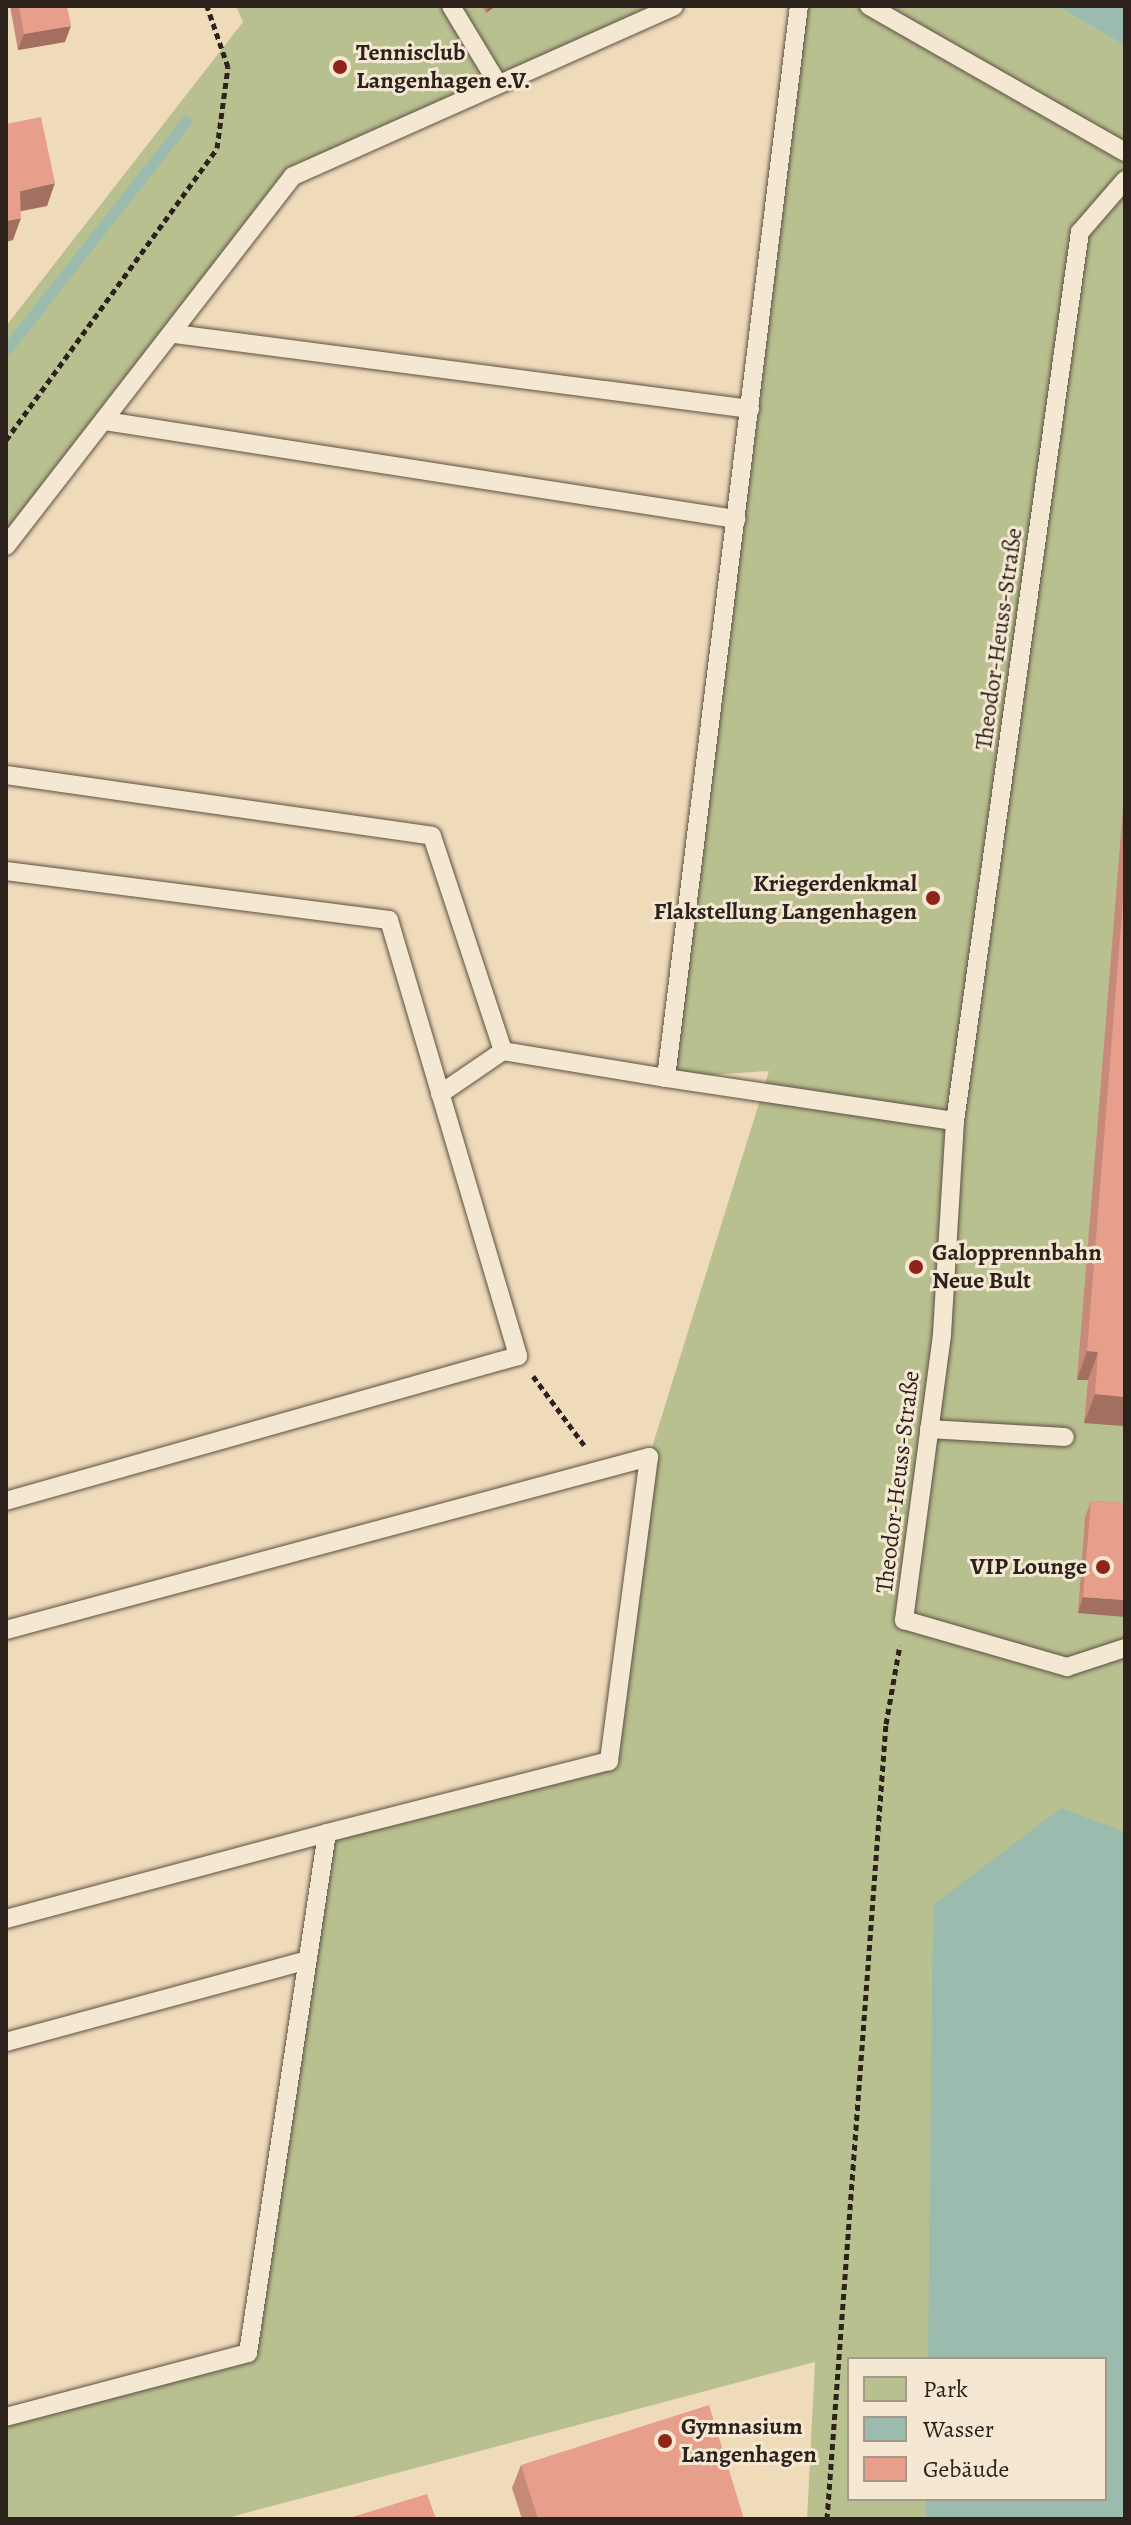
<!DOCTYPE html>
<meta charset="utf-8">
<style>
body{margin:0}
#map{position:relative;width:1131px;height:2525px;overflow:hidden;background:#efdbba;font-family:Alegreya,serif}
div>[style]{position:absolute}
.green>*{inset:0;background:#b9c090}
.water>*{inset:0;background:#9abbad}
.stream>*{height:11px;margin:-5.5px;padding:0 5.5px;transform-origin:5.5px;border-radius:5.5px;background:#9abbad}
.path>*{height:5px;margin-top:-2.5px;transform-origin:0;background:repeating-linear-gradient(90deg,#2d211c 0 6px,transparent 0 10px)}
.roads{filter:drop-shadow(0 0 2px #5e5044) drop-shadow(0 0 2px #5e5044)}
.lane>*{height:18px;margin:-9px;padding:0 9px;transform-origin:9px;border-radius:9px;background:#f5e8d2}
.wall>*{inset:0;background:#c78978}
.shaded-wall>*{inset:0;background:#a26f61}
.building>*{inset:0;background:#e79f8b}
.dots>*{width:22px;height:22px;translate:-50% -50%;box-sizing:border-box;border:4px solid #f5e8d2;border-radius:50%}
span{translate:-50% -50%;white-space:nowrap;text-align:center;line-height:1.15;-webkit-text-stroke:6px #f5e8d2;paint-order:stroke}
.poi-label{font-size:24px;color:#2d211c;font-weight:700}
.left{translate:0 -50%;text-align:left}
.right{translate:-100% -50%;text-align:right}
.street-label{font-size:24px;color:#2d211c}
.frame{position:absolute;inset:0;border:8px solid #2d211c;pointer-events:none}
.legend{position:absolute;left:847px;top:2357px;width:260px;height:144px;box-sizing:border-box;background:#f5e8d2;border:2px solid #a59889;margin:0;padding:10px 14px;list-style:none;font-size:24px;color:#2d211c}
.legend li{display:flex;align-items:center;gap:16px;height:40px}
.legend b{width:40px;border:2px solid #a59889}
</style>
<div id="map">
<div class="green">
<div style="clip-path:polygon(236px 6px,674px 6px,293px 176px,6px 546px,6px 326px,243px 22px)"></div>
<div style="clip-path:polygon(evenodd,799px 6px,1057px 6px,1125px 46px,1125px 2519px,807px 2519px,815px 2362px,223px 2519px,6px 2519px,6px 2417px,248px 2353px,327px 1833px,609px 1761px,649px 1457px,769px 1071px,666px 1078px,799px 6px,849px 2359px,1105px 2359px,1105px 2499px,849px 2499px,849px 2359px)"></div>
</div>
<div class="water">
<div style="clip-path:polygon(1057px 6px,1125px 6px,1125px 46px)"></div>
<div style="clip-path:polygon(1061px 1808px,1125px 1832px,1125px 2519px,926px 2519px,926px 2499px,1105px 2499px,1105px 2359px,928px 2359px,933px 1905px)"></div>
</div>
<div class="stream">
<div style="left:6px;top:350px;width:291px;rotate:-51.8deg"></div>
</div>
<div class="path">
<div style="left:6px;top:440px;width:360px;rotate:-54.1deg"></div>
<div style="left:217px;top:148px;width:82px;rotate:-82.3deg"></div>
<div style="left:228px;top:67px;width:65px;rotate:-109deg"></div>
<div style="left:533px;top:1376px;width:86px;rotate:53.5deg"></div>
<div style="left:827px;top:2519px;width:797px;rotate:-85.76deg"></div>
<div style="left:886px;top:1724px;width:80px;rotate:-80deg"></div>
</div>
<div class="roads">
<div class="lane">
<div style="left:451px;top:6px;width:91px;rotate:58.9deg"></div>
<div style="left:869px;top:6px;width:295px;rotate:29.7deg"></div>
<div style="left:175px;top:334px;width:580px;rotate:7.43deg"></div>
<div style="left:105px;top:421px;width:639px;rotate:8.83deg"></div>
<div style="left:6px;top:546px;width:468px;rotate:-52.2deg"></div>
<div style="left:293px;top:176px;width:417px;rotate:-24deg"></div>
<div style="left:6px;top:775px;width:430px;rotate:8.1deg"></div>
<div style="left:432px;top:836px;width:226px;rotate:71.7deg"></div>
<div style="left:503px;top:1051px;width:165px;rotate:9.4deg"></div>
<div style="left:666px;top:1078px;width:1080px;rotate:-82.93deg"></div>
<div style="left:6px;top:871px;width:386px;rotate:7.3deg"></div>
<div style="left:389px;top:920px;width:455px;rotate:73.5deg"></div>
<div style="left:518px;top:1356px;width:532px;rotate:164.19deg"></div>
<div style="left:666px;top:1078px;width:292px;rotate:8.5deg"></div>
<div style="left:955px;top:1121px;width:898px;rotate:-82deg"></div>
<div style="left:1080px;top:232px;width:69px;rotate:-49.1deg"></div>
<div style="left:440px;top:1094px;width:76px;rotate:-34.3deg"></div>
<div style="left:955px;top:1121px;width:214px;rotate:93.5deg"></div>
<div style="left:942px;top:1335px;width:288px;rotate:97.6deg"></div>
<div style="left:904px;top:1620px;width:170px;rotate:16.1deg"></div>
<div style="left:1067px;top:1667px;width:61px;rotate:-18.1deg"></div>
<div style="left:929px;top:1429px;width:136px;rotate:3.4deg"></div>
<div style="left:6px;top:1630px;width:666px;rotate:-15.06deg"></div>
<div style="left:649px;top:1457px;width:307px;rotate:97.5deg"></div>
<div style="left:609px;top:1761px;width:291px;rotate:165.7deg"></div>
<div style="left:327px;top:1833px;width:526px;rotate:98.64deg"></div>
<div style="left:248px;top:2353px;width:250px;rotate:165.2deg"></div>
<div style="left:6px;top:1919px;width:332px;rotate:-15deg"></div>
<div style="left:6px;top:2042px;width:312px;rotate:-15.2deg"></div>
</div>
</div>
<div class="wall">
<div style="clip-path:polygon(10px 6px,67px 6px,65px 42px,18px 50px)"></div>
<div style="clip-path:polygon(482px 6px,496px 6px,486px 13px)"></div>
<div style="clip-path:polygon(1125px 783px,1125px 1426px,1084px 1423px,1088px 1380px,1077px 1380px)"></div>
<div style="clip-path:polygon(1091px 1501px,1125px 1503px,1078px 1613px,1085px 1517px)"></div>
<div style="clip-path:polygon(521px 2465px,744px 2519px,522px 2519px,512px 2488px)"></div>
</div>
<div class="shaded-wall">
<div style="clip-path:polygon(489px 6px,496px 6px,486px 13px)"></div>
<div style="clip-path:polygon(71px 26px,65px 42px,18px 50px,24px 34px)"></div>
<div style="clip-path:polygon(55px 183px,47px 206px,12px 213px,20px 191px)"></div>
<div style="clip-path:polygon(21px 218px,13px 240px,6px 242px,6px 221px)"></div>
<div style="clip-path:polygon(1087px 1351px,1098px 1352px,1088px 1380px,1077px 1380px)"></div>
<div style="clip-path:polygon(1095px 1394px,1125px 1397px,1125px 1426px,1084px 1423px)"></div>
<div style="clip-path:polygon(1083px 1597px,1125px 1600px,1125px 1617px,1078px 1613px)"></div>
</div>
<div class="building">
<div style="clip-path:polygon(19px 6px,67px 6px,71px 26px,24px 34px)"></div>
<div style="clip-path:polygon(41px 117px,55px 183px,20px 191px,21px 218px,6px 221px,6px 124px)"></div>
<div style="clip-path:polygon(1125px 875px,1125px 1397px,1095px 1394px,1098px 1352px,1087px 1351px)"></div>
<div style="clip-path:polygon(1091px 1501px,1125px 1503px,1125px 1600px,1083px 1597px)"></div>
<div style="clip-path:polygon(709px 2405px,744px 2519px,538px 2519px,521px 2465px)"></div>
<div style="clip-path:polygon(427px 2494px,436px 2519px,346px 2519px)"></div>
</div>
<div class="dots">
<div style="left:340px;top:67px;background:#8f2418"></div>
<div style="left:933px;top:898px;background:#8f2418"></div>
<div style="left:916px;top:1267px;background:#8f2418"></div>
<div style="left:1103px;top:1567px;background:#8f2418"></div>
<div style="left:665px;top:2441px;background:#8f2418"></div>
</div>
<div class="poi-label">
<span class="left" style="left:356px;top:67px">Tennisclub<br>Langenhagen e.V.</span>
<span class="right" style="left:917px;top:898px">Kriegerdenkmal<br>Flakstellung Langenhagen</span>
<span class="left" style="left:932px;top:1267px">Galopprennbahn<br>Neue Bult</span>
<span class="right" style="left:1087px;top:1567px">VIP Lounge</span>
<span class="left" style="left:681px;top:2441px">Gymnasium<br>Langenhagen</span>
</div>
<div class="street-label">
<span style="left:999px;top:639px;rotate:-82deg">Theodor-Heuss-Straße</span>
<span style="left:898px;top:1482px;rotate:-83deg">Theodor-Heuss-Straße</span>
</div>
<div class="frame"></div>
<ul class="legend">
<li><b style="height:22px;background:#b9c090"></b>Park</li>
<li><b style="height:22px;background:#9abbad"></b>Wasser</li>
<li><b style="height:22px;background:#e79f8b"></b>Gebäude</li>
</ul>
</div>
